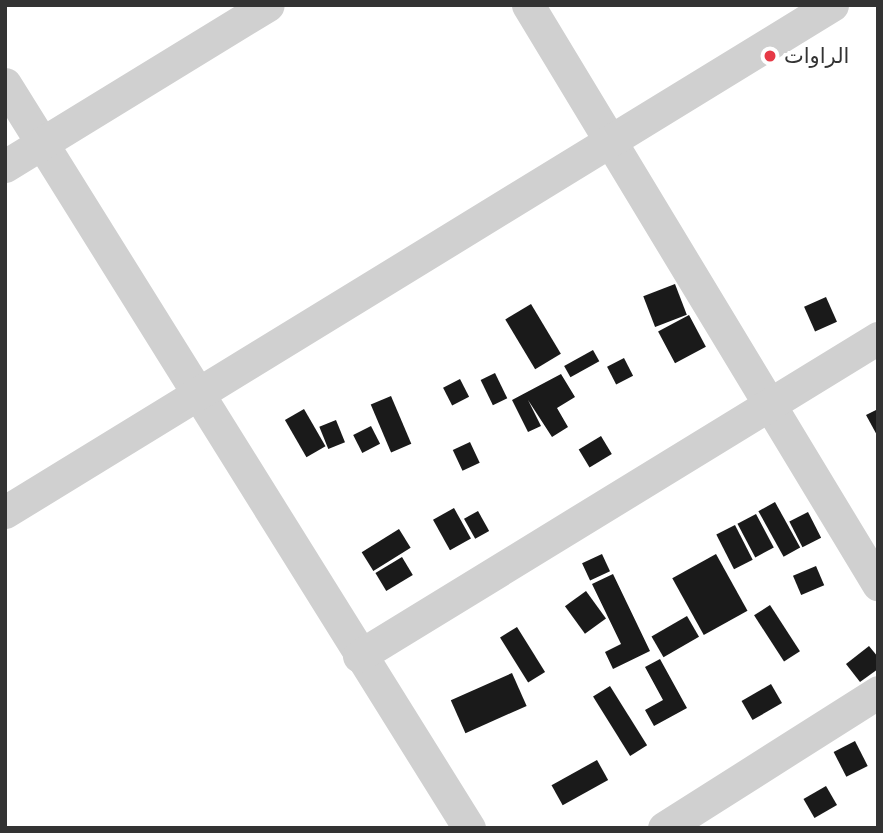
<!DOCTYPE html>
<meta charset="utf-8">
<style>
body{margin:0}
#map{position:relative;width:883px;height:833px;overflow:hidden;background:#fff;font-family:"DejaVu Sans","Noto Naskh Arabic",sans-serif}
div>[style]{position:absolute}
.building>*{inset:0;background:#1a1a1a;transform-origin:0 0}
.street>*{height:33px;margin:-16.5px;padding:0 16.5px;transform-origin:16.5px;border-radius:16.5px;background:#d0d0d0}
.dots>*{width:19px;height:19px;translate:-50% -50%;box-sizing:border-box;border:4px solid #fff;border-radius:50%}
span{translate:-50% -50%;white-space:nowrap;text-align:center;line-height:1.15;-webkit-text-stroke:7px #fff;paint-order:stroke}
.poi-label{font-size:21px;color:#333}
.left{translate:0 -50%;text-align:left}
.frame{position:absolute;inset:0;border:7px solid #333;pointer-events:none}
</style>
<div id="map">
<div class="building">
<div style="left:675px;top:284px;width:33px;height:34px;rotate:69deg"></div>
<div style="left:826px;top:297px;width:27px;height:24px;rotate:66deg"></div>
<div style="left:531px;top:304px;width:58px;height:30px;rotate:59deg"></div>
<div style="left:689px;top:315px;width:36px;height:35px;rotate:62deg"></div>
<div style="left:593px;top:350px;width:13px;height:33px;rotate:61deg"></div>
<div style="left:624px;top:358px;width:20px;height:19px;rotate:63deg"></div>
<div style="left:495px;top:373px;width:28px;height:16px;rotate:64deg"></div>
<div style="clip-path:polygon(561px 374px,575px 397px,557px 408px,568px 427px,552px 437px,528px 400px,541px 426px,528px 432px,512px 400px)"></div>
<div style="left:460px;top:379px;width:20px;height:19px;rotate:63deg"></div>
<div style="left:391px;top:396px;width:52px;height:22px;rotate:67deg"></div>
<div style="left:304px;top:409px;width:43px;height:22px;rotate:60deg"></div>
<div style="clip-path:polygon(878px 409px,878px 437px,866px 415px)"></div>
<div style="left:336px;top:420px;width:24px;height:18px;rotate:68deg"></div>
<div style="left:371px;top:426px;width:20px;height:20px;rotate:63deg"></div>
<div style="left:601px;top:436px;width:21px;height:26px;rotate:59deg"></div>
<div style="left:470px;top:442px;width:23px;height:19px;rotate:65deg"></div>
<div style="left:775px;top:502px;width:52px;height:19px;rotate:61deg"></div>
<div style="left:454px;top:508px;width:35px;height:24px;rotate:61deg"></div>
<div style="left:478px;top:511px;width:23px;height:16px;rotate:61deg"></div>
<div style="left:808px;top:512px;width:29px;height:21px;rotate:63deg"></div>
<div style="left:756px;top:514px;width:38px;height:21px;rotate:62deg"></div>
<div style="left:735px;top:525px;width:39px;height:21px;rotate:63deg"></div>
<div style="left:399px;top:529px;width:22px;height:44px;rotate:58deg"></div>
<div style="left:602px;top:554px;width:19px;height:22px;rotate:65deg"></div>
<div style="left:716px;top:554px;width:65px;height:50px;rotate:61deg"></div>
<div style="left:402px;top:557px;width:21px;height:31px;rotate:59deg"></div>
<div style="left:816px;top:566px;width:21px;height:25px;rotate:67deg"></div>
<div style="clip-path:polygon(613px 574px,650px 651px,613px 669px,605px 652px,621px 644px,592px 584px)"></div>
<div style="left:586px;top:591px;width:34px;height:26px;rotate:54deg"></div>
<div style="left:770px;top:605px;width:55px;height:19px;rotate:57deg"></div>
<div style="left:687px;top:616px;width:24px;height:41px;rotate:60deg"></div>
<div style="left:517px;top:627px;width:53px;height:20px;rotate:58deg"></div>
<div style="clip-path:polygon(869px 646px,878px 657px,878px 669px,860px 682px,846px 664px)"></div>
<div style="clip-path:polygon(660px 659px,687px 708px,654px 726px,645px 710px,663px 700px,645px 667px)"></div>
<div style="left:512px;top:673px;width:36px;height:67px;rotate:66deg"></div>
<div style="left:771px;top:684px;width:22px;height:34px;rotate:60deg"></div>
<div style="left:610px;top:686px;width:70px;height:20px;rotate:58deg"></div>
<div style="left:855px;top:741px;width:28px;height:24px;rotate:63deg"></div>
<div style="left:597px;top:760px;width:23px;height:52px;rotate:61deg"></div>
<div style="left:826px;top:786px;width:22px;height:26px;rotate:60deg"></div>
</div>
<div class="street">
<div style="left:528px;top:5px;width:677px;rotate:58.85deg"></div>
<div style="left:5px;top:84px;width:877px;rotate:58.05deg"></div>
<div style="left:5px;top:166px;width:308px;rotate:-31.5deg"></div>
<div style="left:5px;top:512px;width:970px;rotate:-31.51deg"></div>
<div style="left:359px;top:656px;width:609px;rotate:-31.5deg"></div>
<div style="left:664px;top:828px;width:254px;rotate:-32.4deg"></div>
</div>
<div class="dots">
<div style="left:770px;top:56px;background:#e63946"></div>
</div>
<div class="poi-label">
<span class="left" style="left:784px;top:56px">الراوات</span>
</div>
<div class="frame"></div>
</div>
